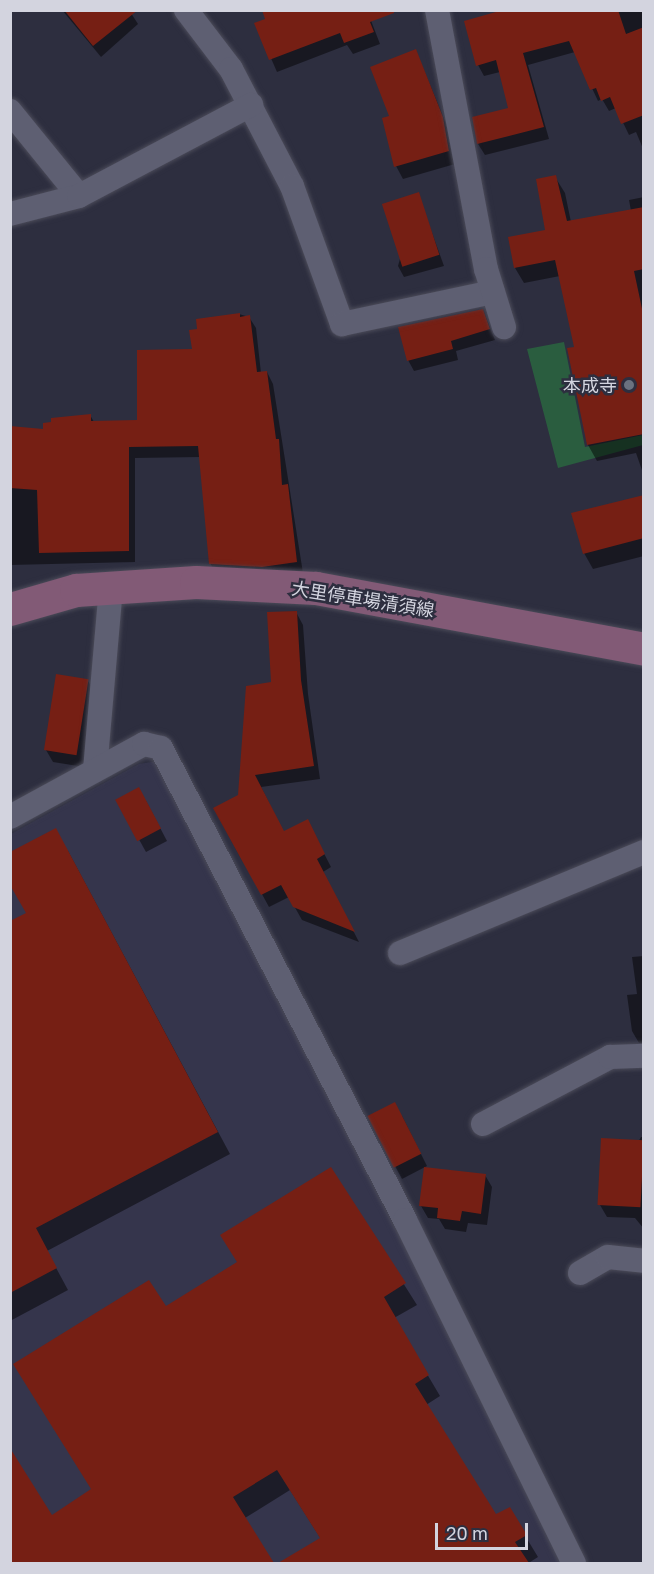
<!DOCTYPE html>
<meta charset="utf-8">
<style>
body{margin:0}
#map{position:relative;width:654px;height:1574px;overflow:hidden;background:#2d2e3f;font-family:"Golos Text","Noto Sans JP",sans-serif}
div>[style]{position:absolute}
.built>*{inset:0;background:#35354c}
.green>*{inset:0;background:#2a5d3f}
.shadow>*{inset:0;background:#0007}
.building>*{inset:0;background:#761f14;transform-origin:0 0}
.roads{filter:drop-shadow(0 0 2px #4b4b59) drop-shadow(0 0 2px #4b4b59)}
.street>*{height:24px;margin:-12px;padding:0 12px;transform-origin:12px;border-radius:12px;background:#5e5f72}
.secondary>*{height:33px;margin:-16.5px;padding:0 16.5px;transform-origin:16.5px;border-radius:16.5px;background:#825a76}
.dots>*{width:16px;height:16px;translate:-50% -50%;box-sizing:border-box;border:3px solid #2d2e3f;border-radius:50%}
span{translate:-50% -50%;white-space:nowrap;text-align:center;line-height:1.15;-webkit-text-stroke:5px #2d2e3f;paint-order:stroke}
.poi-label{font-size:18px;color:#d3d4df}
.right{translate:-100% -50%;text-align:right}
.street-label{font-size:18px;color:#d3d4df}
.frame{position:absolute;inset:0;border:12px solid #d3d4df;pointer-events:none}
.scale{position:absolute;left:435px;top:1523px;width:93px;height:27px;box-sizing:border-box;border:3px solid #d3d4df;border-top:0;padding-left:8px;font-size:18px;line-height:21px;white-space:nowrap;color:#d3d4df;-webkit-text-stroke:4px #2d2e3f;paint-order:stroke}
</style>
<div id="map">
<div class="built">
<div style="clip-path:polygon(158px 761px,353px 1145px,566px 1563px,11px 1564px,11px 834px,139px 764px)"></div>
</div>
<div class="green">
<div style="clip-path:polygon(564px 342px,585px 447px,643px 435px,643px 445px,558px 468px,527px 349px)"></div>
</div>
<div class="shadow">
<div style="clip-path:polygon(62px 10px,129px 10px,138px 24px,101px 57px)"></div>
<div style="clip-path:polygon(367px 10px,380px 44px,353px 54px,347px 45px,277px 72px,256px 24px)"></div>
<div style="clip-path:polygon(509px 10px,644px 10px,644px 151px,636px 132px,629px 135px,616px 108px,609px 111px,602px 99px,598px 101px,575px 52px,528px 65px,549px 139px,485px 155px,478px 144px,510px 109px,500px 72px,484px 76px,478px 65px)"></div>
<div style="clip-path:polygon(416px 51px,449px 131px,455px 164px,403px 179px,396px 166px,391px 117px)"></div>
<div style="clip-path:polygon(555px 177px,565px 193px,571px 222px,631px 211px,629px 200px,644px 197px,644px 476px,636px 453px,597px 461px,588px 445px,576px 348px,560px 276px,524px 283px,515px 268px,547px 231px)"></div>
<div style="clip-path:polygon(418px 194px,444px 266px,404px 277px,398px 266px)"></div>
<div style="clip-path:polygon(483px 310px,495px 340px,456px 351px,458px 360px,414px 371px,408px 360px)"></div>
<div style="clip-path:polygon(239px 314px,249px 317px,256px 328px,261px 373px,267px 372px,273px 384px,303px 573px,217px 575px,210px 563px,201px 457px,135px 458px,135px 562px,10px 565px,10px 427px,45px 430px,90px 415px,94px 422px,139px 421px,193px 351px)"></div>
<div style="clip-path:polygon(644px 496px,644px 556px,593px 569px,584px 553px)"></div>
<div style="clip-path:polygon(296px 612px,303px 625px,308px 694px,320px 779px,261px 787px,284px 833px,314px 834px,331px 867px,323px 872px,359px 942px,302px 920px,289px 897px,269px 907px,215px 808px,240px 796px)"></div>
<div style="clip-path:polygon(88px 681px,95px 693px,84px 767px,53px 762px,46px 750px)"></div>
<div style="clip-path:polygon(117px 800px,146px 801px,167px 841px,146px 852px)"></div>
<div style="clip-path:polygon(68px 851px,230px 1154px,47px 1251px,68px 1290px,10px 1321px,10px 923px,28px 914px)"></div>
<div style="clip-path:polygon(644px 956px,644px 1043px,639px 1043px,632px 1031px,627px 995px,637px 994px,632px 957px)"></div>
<div style="clip-path:polygon(402px 1116px,427px 1166px,402px 1179px,395px 1166px)"></div>
<div style="clip-path:polygon(641px 1137px,644px 1137px,644px 1229px,635px 1218px,607px 1217px,600px 1205px)"></div>
<div style="clip-path:polygon(331px 1169px,417px 1305px,394px 1318px,440px 1396px,426px 1405px,496px 1516px,509px 1509px,538px 1557px,527px 1564px,281px 1564px,321px 1539px,290px 1490px,245px 1518px,273px 1564px,10px 1564px,10px 1451px,51px 1517px,92px 1490px,165px 1308px,238px 1263px)"></div>
<div style="clip-path:polygon(485px 1175px,492px 1187px,487px 1225px,468px 1223px,466px 1232px,445px 1229px,439px 1219px,428px 1218px,421px 1206px)"></div>
</div>
<div class="building">
<div style="clip-path:polygon(64px 10px,138px 10px,93px 46px)"></div>
<div style="clip-path:polygon(262px 10px,394px 10px,394px 13px,370px 22px,374px 32px,344px 43px,340px 33px,269px 60px,254px 23px,265px 19px)"></div>
<div style="clip-path:polygon(503px 10px,618px 10px,626px 34px,644px 27px,644px 115px,621px 124px,610px 97px,601px 101px,596px 88px,590px 90px,569px 41px,523px 53px,544px 127px,477px 144px,472px 117px,508px 108px,496px 60px,476px 66px,464px 21px)"></div>
<div style="clip-path:polygon(416px 49px,443px 117px,449px 151px,394px 167px,382px 118px,389px 116px,370px 67px)"></div>
<div style="clip-path:polygon(556px 175px,567px 221px,644px 207px,644px 269px,634px 271px,644px 318px,644px 434px,587px 445px,567px 348px,574px 347px,555px 260px,514px 268px,508px 237px,545px 230px,536px 179px)"></div>
<div style="left:419px;top:192px;width:66px;height:39px;rotate:72deg"></div>
<div style="clip-path:polygon(483px 309px,490px 329px,451px 341px,453px 349px,407px 361px,398px 327px)"></div>
<div style="clip-path:polygon(240px 313px,240px 317px,250px 315px,257px 372px,267px 371px,276px 439px,279px 439px,282px 485px,288px 484px,297px 562px,262px 567px,209px 564px,198px 446px,129px 447px,129px 551px,39px 553px,37px 490px,10px 488px,10px 426px,43px 429px,43px 423px,51px 422px,51px 418px,91px 414px,91px 421px,137px 420px,137px 350px,192px 349px,189px 330px,197px 329px,196px 319px)"></div>
<div style="clip-path:polygon(644px 495px,644px 538px,583px 554px,571px 513px)"></div>
<div style="clip-path:polygon(297px 611px,301px 680px,314px 766px,255px 775px,284px 831px,308px 819px,325px 854px,317px 859px,355px 932px,293px 907px,281px 885px,261px 895px,213px 808px,238px 795px,246px 686px,271px 682px,267px 612px)"></div>
<div style="left:56px;top:674px;width:33px;height:77px;rotate:9deg"></div>
<div style="left:139px;top:787px;width:47px;height:27px;rotate:62deg"></div>
<div style="clip-path:polygon(56px 828px,218px 1132px,36px 1228px,57px 1268px,10px 1293px,10px 921px,26px 913px,10px 885px,10px 852px)"></div>
<div style="left:395px;top:1102px;width:58px;height:31px;rotate:63deg"></div>
<div style="left:601px;top:1138px;width:43px;height:67px;rotate:3deg"></div>
<div style="clip-path:polygon(331px 1167px,406px 1283px,384px 1297px,429px 1375px,415px 1384px,496px 1514px,510px 1507px,527px 1535px,515px 1542px,529px 1563px,278px 1563px,320px 1538px,277px 1470px,233px 1497px,274px 1563px,10px 1563px,10px 1448px,52px 1515px,91px 1489px,13px 1364px,149px 1280px,166px 1306px,237px 1262px,220px 1235px)"></div>
<div style="clip-path:polygon(424px 1167px,486px 1174px,481px 1214px,462px 1211px,460px 1221px,437px 1218px,438px 1208px,419px 1206px)"></div>
</div>
<div class="roads">
<div class="street">
<div style="left:186px;top:10px;width:74px;rotate:52.7deg"></div>
<div style="left:231px;top:69px;width:132px;rotate:62.5deg"></div>
<div style="left:292px;top:186px;width:147px;rotate:70.1deg"></div>
<div style="left:342px;top:324px;width:154px;rotate:-12deg"></div>
<div style="left:437px;top:10px;width:264px;rotate:79.3deg"></div>
<div style="left:486px;top:269px;width:61px;rotate:72.8deg"></div>
<div style="left:10px;top:111px;width:109px;rotate:50.9deg"></div>
<div style="left:10px;top:214px;width:71px;rotate:-14.6deg"></div>
<div style="left:79px;top:196px;width:195px;rotate:-27.9deg"></div>
<div style="left:95px;top:770px;width:183px;rotate:-85deg"></div>
<div style="left:10px;top:817px;width:153px;rotate:-28.6deg"></div>
<div style="left:144px;top:744px;width:17px;rotate:13deg"></div>
<div style="left:161px;top:748px;width:531px;rotate:62.66deg"></div>
<div style="left:405px;top:1220px;width:383px;rotate:63.8deg"></div>
<div style="left:400px;top:953px;width:264px;rotate:-22.5deg"></div>
<div style="left:483px;top:1124px;width:144px;rotate:-27.8deg"></div>
<div style="left:610px;top:1057px;width:34px;rotate:-2deg"></div>
<div style="left:580px;top:1273px;width:32px;rotate:-30deg"></div>
<div style="left:608px;top:1257px;width:36px;rotate:6deg"></div>
</div>
<div class="secondary">
<div style="left:10px;top:609px;width:69px;rotate:-16.1deg"></div>
<div style="left:76px;top:590px;width:120px;rotate:-3.8deg"></div>
<div style="left:196px;top:582px;width:120px;rotate:2.9deg"></div>
<div style="left:316px;top:588px;width:334px;rotate:10.5deg"></div>
</div>
</div>
<div class="dots">
<div style="left:629px;top:385px;background:#6b7280"></div>
</div>
<div class="poi-label">
<span class="right" style="left:617px;top:385px">本成寺</span>
</div>
<div class="street-label">
<span style="left:363px;top:599px;rotate:9deg">大里停車場清須線</span>
</div>
<div class="frame"></div>
<div class="scale">20 m</div>
</div>
